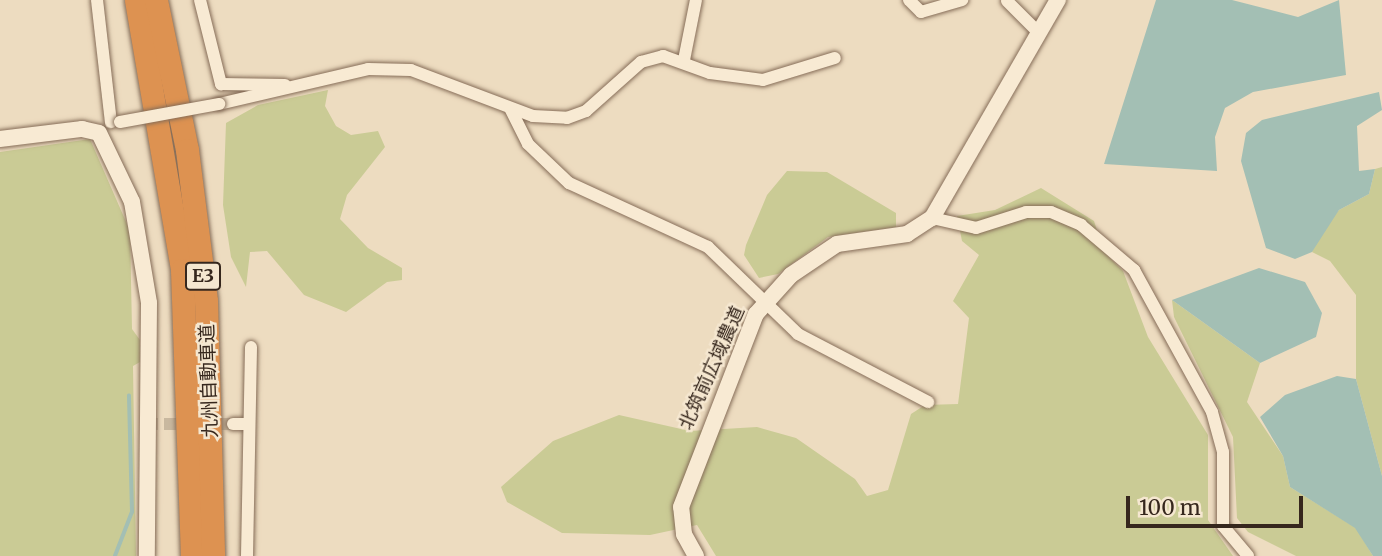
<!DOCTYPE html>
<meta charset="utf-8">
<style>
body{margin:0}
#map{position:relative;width:1382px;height:556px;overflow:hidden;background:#eddcc0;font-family:Merriweather,"Noto Sans JP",serif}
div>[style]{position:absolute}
.green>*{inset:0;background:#cacb95}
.water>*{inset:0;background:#a3bfb4}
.stream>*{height:3.5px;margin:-1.75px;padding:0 1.75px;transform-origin:1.75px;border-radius:1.75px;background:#a3bfb4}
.minor-tunnel>*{height:12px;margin-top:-6px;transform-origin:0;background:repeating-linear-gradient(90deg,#c8b89f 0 12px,transparent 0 18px)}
.roads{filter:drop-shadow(0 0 2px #866d58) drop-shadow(0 0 2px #866d58)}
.minor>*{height:12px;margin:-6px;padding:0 6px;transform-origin:6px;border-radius:6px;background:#f8ead3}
.tertiary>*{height:16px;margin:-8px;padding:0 8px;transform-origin:8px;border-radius:8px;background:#f8ead3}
.motorway>*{height:23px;margin:-11.5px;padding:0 11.5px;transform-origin:11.5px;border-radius:11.5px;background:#dd9251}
.bridges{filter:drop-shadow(0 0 2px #866d58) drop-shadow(0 0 2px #866d58)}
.minor-bridge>*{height:12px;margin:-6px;padding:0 6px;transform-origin:6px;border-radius:6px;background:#f8ead3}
span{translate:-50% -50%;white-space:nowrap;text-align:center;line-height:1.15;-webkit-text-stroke:5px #f5e7d0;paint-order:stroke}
.shield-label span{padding:2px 5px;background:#f5e7d0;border:2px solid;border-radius:5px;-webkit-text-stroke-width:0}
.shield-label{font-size:18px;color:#36271d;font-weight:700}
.street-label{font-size:19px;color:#36271d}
.scale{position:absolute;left:1126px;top:496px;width:177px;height:32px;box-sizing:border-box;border:4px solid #36271d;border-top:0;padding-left:9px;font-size:21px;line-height:24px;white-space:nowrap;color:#36271d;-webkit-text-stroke:5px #f5e7d0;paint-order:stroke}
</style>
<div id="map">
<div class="green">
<div style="clip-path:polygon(328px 90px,325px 106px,336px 126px,351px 135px,378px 131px,385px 147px,347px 195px,340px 219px,368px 248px,402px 268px,402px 280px,387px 282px,346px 312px,304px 295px,267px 251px,250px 252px,246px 287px,231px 257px,223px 205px,226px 123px,258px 105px)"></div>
<div style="clip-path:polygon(90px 139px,130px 231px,132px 329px,140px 340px,140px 362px,133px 366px,136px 556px,0 556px,0 152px)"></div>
<div style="clip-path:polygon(1382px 167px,1382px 476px,1356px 379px,1356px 295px,1330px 261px,1312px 252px,1321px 230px,1339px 210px,1369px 194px,1375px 169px)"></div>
<div style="clip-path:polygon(787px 171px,827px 172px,896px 213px,896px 227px,828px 237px,778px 274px,759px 278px,744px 255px,746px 245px,767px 195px)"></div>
<div style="clip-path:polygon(1041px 188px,1094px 221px,1104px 252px,1123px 271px,1148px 337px,1208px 435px,1208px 520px,1233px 556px,716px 556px,697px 525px,650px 535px,562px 533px,507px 502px,501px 487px,553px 441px,619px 415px,690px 431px,757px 427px,796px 438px,855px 479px,867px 496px,888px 490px,911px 414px,925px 405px,958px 404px,969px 318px,953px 301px,979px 255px,962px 241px,957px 216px,995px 210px)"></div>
<div style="clip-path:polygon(1172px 300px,1260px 363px,1247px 402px,1283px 456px,1290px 487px,1356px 528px,1373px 556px,1296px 556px,1248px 532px,1237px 518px,1233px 437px,1174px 317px)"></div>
</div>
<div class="water">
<div style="clip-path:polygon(1156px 0,1232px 0,1298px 17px,1339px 0,1346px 75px,1253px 92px,1225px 108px,1215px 137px,1217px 171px,1104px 164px)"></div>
<div style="clip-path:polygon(1379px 92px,1382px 110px,1357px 126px,1359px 171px,1375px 169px,1369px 194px,1339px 210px,1312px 252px,1295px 259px,1266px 248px,1241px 161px,1246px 133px,1262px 120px)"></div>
<div style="clip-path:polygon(1259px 268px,1305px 282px,1322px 313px,1316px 337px,1260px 363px,1172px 300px)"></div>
<div style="clip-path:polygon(1337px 376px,1356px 379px,1382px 476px,1382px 556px,1373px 556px,1355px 528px,1290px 487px,1283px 456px,1260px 417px,1285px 395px)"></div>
</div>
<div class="stream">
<div style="left:115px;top:556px;width:47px;rotate:-68.9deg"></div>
<div style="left:132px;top:512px;width:116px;rotate:-91.5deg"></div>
</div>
<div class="minor-tunnel">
<div style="left:146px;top:424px;width:87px"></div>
</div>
<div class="roads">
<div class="minor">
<div style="left:97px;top:0;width:123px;rotate:83.5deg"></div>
<div style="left:200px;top:0;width:87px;rotate:76deg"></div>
<div style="left:221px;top:84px;width:64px;rotate:0.9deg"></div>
<div style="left:909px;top:0;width:17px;rotate:45deg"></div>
<div style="left:921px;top:12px;width:43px;rotate:-16.3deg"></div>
<div style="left:1007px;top:1px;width:41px;rotate:45deg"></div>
<div style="left:684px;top:60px;width:61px;rotate:-78.7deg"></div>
<div style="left:219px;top:104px;width:153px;rotate:-13.2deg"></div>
<div style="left:368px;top:69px;width:43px;rotate:1.3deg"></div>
<div style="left:411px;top:70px;width:130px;rotate:20.7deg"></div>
<div style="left:533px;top:116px;width:34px;rotate:3deg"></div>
<div style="left:567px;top:118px;width:20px;rotate:-20deg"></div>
<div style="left:586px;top:111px;width:74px;rotate:-41.7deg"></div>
<div style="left:641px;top:62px;width:23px;rotate:-15deg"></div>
<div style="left:663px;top:56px;width:50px;rotate:19.9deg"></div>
<div style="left:710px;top:73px;width:53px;rotate:7.5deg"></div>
<div style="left:763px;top:80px;width:75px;rotate:-17deg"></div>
<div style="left:510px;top:108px;width:40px;rotate:63.4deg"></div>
<div style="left:528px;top:144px;width:57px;rotate:43.6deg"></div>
<div style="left:569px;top:183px;width:153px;rotate:24.7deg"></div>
<div style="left:708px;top:247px;width:125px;rotate:44deg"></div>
<div style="left:798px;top:334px;width:147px;rotate:27.6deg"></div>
<div style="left:932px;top:218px;width:45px;rotate:12.8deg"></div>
<div style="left:976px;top:228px;width:52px;rotate:-17.7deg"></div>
<div style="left:1026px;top:212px;width:25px"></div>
<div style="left:1051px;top:212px;width:33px;rotate:23deg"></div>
<div style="left:1081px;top:225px;width:70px;rotate:40.3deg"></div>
<div style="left:1134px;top:270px;width:162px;rotate:61.2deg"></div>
<div style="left:1212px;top:412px;width:41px;rotate:74.6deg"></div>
<div style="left:1223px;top:452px;width:74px;rotate:90deg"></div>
<div style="left:1223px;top:526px;width:39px;rotate:50deg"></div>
<div style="left:233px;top:424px;width:16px"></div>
<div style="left:247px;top:556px;width:209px;rotate:-88.9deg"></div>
</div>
<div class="tertiary">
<div style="left:0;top:139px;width:83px;rotate:-7deg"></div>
<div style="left:82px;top:129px;width:17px;rotate:13deg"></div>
<div style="left:99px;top:133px;width:76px;rotate:64.4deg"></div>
<div style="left:132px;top:202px;width:102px;rotate:80.4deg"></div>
<div style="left:149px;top:303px;width:253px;rotate:90.5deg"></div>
<div style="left:696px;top:556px;width:25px;rotate:-119deg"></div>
<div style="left:684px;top:534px;width:27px;rotate:-96deg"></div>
<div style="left:681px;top:507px;width:207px;rotate:-68.8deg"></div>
<div style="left:756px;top:314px;width:52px;rotate:-48.1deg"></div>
<div style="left:791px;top:275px;width:55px;rotate:-34deg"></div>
<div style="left:837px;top:244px;width:71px;rotate:-8.1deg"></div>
<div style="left:907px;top:234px;width:30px;rotate:-33deg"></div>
<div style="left:932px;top:218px;width:252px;rotate:-60deg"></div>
</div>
<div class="motorway">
<div style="left:136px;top:0;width:274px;rotate:80.3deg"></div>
<div style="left:182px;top:270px;width:286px;rotate:88deg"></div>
<div style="left:156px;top:0;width:153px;rotate:78.3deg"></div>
<div style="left:187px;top:150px;width:152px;rotate:82.8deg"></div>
<div style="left:206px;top:301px;width:255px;rotate:88.4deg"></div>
</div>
</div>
<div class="bridges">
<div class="minor-bridge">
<div style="left:120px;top:122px;width:101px;rotate:-10.3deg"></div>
</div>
</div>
<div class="shield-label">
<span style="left:203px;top:276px">E3</span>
</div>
<div class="street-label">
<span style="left:712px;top:368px;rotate:-66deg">北筑前広域農道</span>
<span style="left:209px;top:381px;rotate:-92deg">九州自動車道</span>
</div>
<div class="scale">100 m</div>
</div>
